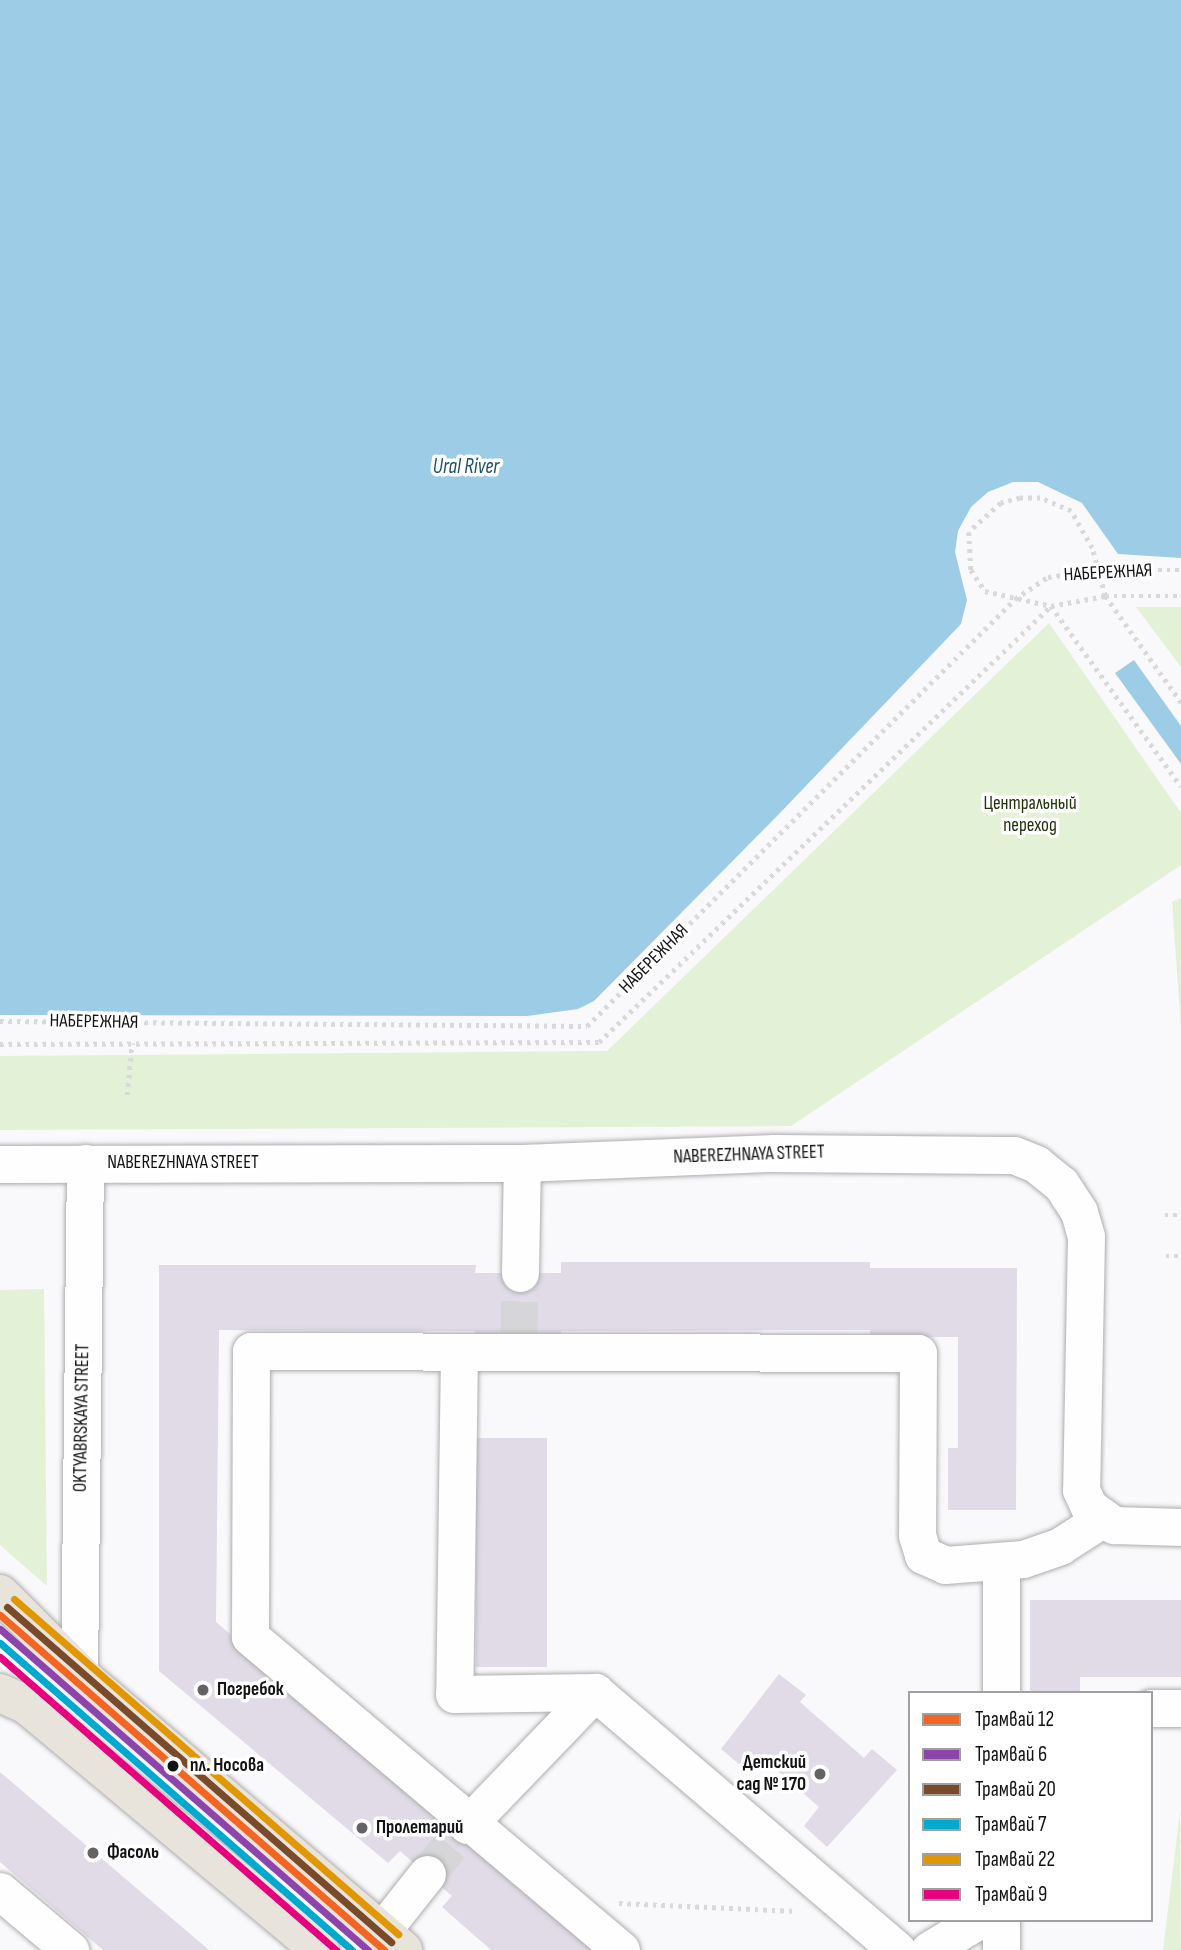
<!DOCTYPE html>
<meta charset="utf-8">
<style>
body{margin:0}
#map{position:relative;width:1181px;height:1950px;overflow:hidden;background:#f9f8fa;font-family:"Sofia Sans Condensed",sans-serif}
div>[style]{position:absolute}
.green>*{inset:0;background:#e3f1d7}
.water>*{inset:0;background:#9dcde6}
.building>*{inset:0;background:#e0dbe7;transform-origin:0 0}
.minor-tunnel>*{height:37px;margin-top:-18.5px;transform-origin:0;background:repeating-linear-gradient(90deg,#d6d6d8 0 37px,transparent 0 55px)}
.path>*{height:4.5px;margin-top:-2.25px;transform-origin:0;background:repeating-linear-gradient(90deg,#d9d9da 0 3.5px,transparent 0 8.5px)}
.roads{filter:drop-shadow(0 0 2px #aeadaf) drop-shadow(0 0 2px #aeadaf)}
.minor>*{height:37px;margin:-18.5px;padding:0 18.5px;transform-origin:18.5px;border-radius:18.5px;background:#fefefe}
.major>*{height:38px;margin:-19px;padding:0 19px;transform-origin:19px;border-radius:19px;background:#e8e3db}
.tram-1>*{height:7px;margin:-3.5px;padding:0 3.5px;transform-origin:3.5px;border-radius:3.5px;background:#f26522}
.tram-2>*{height:7px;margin:-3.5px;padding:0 3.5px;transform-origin:3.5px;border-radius:3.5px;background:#8e44ad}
.tram-3>*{height:7px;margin:-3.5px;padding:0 3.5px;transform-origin:3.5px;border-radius:3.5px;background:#7a4b2a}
.tram-4>*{height:7px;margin:-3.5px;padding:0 3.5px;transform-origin:3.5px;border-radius:3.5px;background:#00a9ce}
.tram-5>*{height:7px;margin:-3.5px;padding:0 3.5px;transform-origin:3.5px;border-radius:3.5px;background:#e09702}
.tram-6>*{height:7px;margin:-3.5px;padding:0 3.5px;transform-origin:3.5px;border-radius:3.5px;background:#e5007d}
.dots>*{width:19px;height:19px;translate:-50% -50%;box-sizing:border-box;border:4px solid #fff;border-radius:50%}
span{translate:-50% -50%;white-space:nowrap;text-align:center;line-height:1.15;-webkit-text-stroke:7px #fff;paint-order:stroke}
.street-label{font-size:19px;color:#131214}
.park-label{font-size:19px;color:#20340a}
.poi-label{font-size:19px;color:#131214;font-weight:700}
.left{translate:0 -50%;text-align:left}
.right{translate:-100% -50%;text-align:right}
.stop-label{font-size:19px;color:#131214;font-weight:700}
.water-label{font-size:21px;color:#1b516a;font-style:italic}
.legend{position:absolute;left:908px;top:1691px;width:245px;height:231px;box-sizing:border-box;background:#fff;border:2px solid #a1a0a1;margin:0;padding:9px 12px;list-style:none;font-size:21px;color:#131214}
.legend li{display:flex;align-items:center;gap:14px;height:35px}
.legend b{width:35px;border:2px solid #a1a0a1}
</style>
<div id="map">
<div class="green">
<div style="clip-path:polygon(1136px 607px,1181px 607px,1181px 667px)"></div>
<div style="clip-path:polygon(1049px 623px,1181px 813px,1181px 865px,791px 1126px,0 1130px,0 1056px,607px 1051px)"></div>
<div style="clip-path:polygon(1181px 898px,1181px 1027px,1172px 902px)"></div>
<div style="clip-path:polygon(44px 1289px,47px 1586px,0 1545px,0 1290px)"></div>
<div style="clip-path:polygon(1180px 1812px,1181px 1950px,1163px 1950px)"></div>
</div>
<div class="water">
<div style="clip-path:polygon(0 0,1181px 0,1181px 558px,1118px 554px,1082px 503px,1038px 482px,1013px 482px,988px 492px,971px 507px,958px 531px,955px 552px,967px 600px,961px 624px,779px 814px,594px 1001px,578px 1009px,527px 1016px,0 1015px)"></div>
<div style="clip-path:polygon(1134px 660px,1181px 726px,1181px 764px,1115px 673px)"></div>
</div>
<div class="building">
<div style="clip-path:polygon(561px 1262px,870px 1262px,870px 1268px,1017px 1268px,1016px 1510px,948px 1510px,948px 1448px,958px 1448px,958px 1337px,870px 1337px,870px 1330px,561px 1331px,561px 1339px,475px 1338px,475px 1331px,219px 1330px,216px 1622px,598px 1950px,491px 1950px,442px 1907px,452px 1896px,400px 1851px,388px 1863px,159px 1671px,159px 1265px,476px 1265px,475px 1273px,561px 1273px)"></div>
<div style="left:476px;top:1438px;width:71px;height:229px"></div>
<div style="clip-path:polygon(1030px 1600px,1181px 1600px,1181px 1677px,1080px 1677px,1080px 1693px,1030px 1693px)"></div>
<div style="clip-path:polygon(779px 1674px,806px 1695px,800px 1702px,864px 1758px,872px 1749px,897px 1770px,827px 1847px,804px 1826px,819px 1807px,759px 1754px,746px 1770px,721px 1749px)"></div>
<div style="clip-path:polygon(0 1772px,209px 1950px,103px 1950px,0 1862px)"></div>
</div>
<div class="minor-tunnel">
<div style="left:519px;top:1338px;width:65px;rotate:-89.1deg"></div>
<div style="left:427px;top:1874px;width:63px;rotate:-50.8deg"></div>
</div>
<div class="path">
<div style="left:1181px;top:703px;width:131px;rotate:-125.4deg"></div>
<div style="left:1105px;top:596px;width:50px;rotate:-105.2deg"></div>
<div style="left:1092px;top:548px;width:43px;rotate:-119.6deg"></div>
<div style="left:1071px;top:511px;width:34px;rotate:-157deg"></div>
<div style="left:1040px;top:498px;width:20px;rotate:180deg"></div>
<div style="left:1020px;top:498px;width:20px;rotate:165deg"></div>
<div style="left:1001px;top:503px;width:43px;rotate:137.8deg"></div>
<div style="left:969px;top:532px;width:38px;rotate:87deg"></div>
<div style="left:971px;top:570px;width:25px;rotate:56deg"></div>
<div style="left:985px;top:591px;width:68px;rotate:12.8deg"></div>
<div style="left:1051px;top:606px;width:222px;rotate:54.2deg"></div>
<div style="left:0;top:1021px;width:587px;rotate:0.49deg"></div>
<div style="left:587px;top:1026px;width:605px;rotate:-44.93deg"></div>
<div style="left:1015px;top:599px;width:40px;rotate:-34deg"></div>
<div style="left:1048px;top:577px;width:51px;rotate:-7.8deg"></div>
<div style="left:1099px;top:570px;width:82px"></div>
<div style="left:0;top:1044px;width:599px;rotate:-0.19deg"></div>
<div style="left:599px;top:1042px;width:628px;rotate:-43.97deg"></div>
<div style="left:1051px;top:606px;width:55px;rotate:-10.5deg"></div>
<div style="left:1105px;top:596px;width:76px"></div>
<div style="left:127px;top:1095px;width:52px;rotate:-84.5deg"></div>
<div style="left:1165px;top:1215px;width:16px"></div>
<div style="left:1166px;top:1256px;width:15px"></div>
<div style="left:619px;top:1903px;width:177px;rotate:2.6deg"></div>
</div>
<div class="roads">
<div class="minor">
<div style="left:0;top:1164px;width:522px;rotate:-0.11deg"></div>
<div style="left:522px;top:1163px;width:252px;rotate:-2.3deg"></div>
<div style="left:774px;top:1153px;width:240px;rotate:0.5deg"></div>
<div style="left:1014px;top:1155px;width:24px;rotate:22deg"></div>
<div style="left:1036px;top:1164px;width:32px;rotate:39deg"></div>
<div style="left:1061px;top:1184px;width:33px;rotate:57deg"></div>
<div style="left:1079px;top:1212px;width:25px;rotate:74deg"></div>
<div style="left:1086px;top:1236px;width:254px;rotate:91.1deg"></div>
<div style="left:1081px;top:1490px;width:19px;rotate:65deg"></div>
<div style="left:1089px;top:1507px;width:31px;rotate:36deg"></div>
<div style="left:1114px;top:1525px;width:67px;rotate:1.7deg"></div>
<div style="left:520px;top:1273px;width:110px;rotate:-89deg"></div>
<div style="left:459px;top:1352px;width:342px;rotate:90.8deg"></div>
<div style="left:454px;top:1694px;width:141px;rotate:-0.8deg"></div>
<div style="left:595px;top:1692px;width:397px;rotate:40.5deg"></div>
<div style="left:1001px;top:1563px;width:130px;rotate:90deg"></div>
<div style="left:79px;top:1673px;width:510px;rotate:-89.33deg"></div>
<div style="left:1151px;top:1708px;width:30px"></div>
<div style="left:467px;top:1825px;width:185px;rotate:-46.1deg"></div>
<div style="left:0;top:1891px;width:92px;rotate:40.1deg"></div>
<div style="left:381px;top:1932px;width:74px;rotate:-51.6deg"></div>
<div style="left:621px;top:1950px;width:486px;rotate:-139.8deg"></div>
<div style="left:250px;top:1636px;width:285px;rotate:-89.8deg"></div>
<div style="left:251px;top:1351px;width:667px;rotate:0.17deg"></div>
<div style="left:918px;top:1353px;width:182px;rotate:90.3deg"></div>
<div style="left:917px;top:1535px;width:21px;rotate:73deg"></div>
<div style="left:923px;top:1555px;width:24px;rotate:24deg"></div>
<div style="left:945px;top:1565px;width:78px;rotate:-4.4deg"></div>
<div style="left:1023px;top:1559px;width:39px;rotate:-19deg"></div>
<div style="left:1060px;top:1546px;width:50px;rotate:-32.7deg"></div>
<div style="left:929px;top:1950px;width:58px;rotate:-31deg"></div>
<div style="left:1001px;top:1950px;width:30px;rotate:-90deg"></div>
</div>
<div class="major">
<div style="left:0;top:1594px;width:124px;rotate:45deg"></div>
<div style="left:88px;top:1682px;width:414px;rotate:40.4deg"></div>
<div style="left:0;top:1693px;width:30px;rotate:24deg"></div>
<div style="left:27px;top:1705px;width:382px;rotate:39.9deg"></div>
</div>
</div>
<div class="tram-1">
<div style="left:0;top:1615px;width:510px;rotate:41.1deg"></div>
</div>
<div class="tram-2">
<div style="left:0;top:1629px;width:488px;rotate:41.1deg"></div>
</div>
<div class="tram-3">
<div style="left:7px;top:1607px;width:510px;rotate:41.1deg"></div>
</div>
<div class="tram-4">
<div style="left:0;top:1643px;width:467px;rotate:41.1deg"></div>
</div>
<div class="tram-5">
<div style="left:14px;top:1599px;width:510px;rotate:41.1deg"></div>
</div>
<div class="tram-6">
<div style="left:0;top:1657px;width:446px;rotate:41.1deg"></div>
</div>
<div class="dots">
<div style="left:203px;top:1690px;background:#646264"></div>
<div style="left:173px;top:1766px;background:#131214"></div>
<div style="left:820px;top:1774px;background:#646264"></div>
<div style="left:362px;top:1828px;background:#646264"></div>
<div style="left:93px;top:1853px;background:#646264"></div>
</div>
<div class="street-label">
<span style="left:1108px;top:573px;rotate:-3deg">НАБЕРЕЖНАЯ</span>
<span style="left:654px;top:959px;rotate:-45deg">НАБЕРЕЖНАЯ</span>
<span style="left:94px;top:1022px;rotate:1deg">НАБЕРЕЖНАЯ</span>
<span style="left:749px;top:1155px;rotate:-2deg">NABEREZHNAYA STREET</span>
<span style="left:183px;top:1163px">NABEREZHNAYA STREET</span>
<span style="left:82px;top:1418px;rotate:-89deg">OKTYABRSKAYA STREET</span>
</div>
<div class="park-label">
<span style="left:1030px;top:815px">Центральный<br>переход</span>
</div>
<div class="poi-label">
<span class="left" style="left:217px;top:1690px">Погребок</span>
<span class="right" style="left:806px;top:1774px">Детский<br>сад № 170</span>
<span class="left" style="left:376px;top:1828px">Пролетарий</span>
<span class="left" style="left:107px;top:1853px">Фасоль</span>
</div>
<div class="stop-label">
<span class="left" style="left:190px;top:1766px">пл. Носова</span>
</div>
<div class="water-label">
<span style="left:466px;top:467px">Ural River</span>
</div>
<ul class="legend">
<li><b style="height:9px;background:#f26522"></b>Трамвай 12</li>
<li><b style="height:9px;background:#8e44ad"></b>Трамвай 6</li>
<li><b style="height:9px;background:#7a4b2a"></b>Трамвай 20</li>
<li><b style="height:9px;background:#00a9ce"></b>Трамвай 7</li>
<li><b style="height:9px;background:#e09702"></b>Трамвай 22</li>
<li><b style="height:9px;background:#e5007d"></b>Трамвай 9</li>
</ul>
</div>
